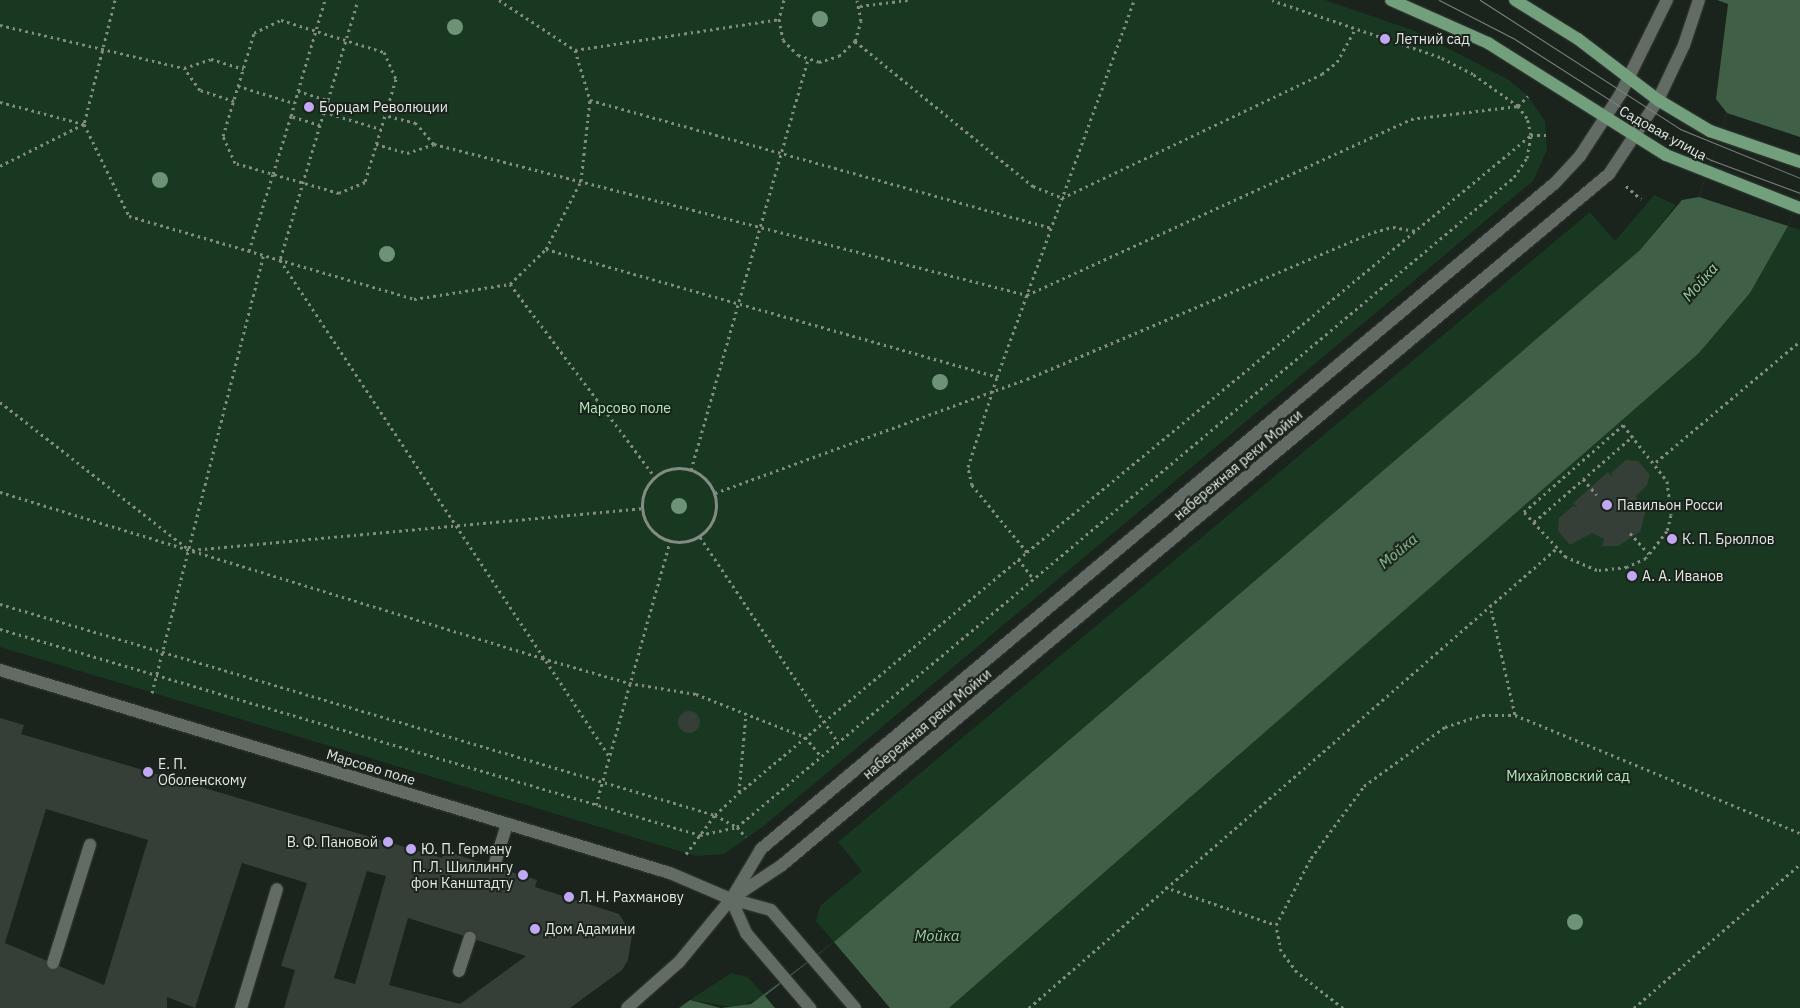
<!DOCTYPE html>
<meta charset="utf-8">
<style>
body{margin:0}
#map{position:relative;width:1800px;height:1008px;overflow:hidden;background:#1a231c;font-family:"IBM Plex Sans",sans-serif}
div>[style]{position:absolute}
.green>*{inset:0;background:#183821}
.water>*{inset:0;background:#3f6046}
.pier>*{inset:0;background:#1a231c}
.building>*{inset:0;background:#353e37}
.round{border-radius:50%}
.path>*{height:3px;margin-top:-1.5px;transform-origin:0;background:repeating-linear-gradient(90deg,#848b85 0 2.5px,transparent 0 6.5px)}
.path>.ring{margin:-1.5px;padding:0;box-sizing:content-box;background:none;border:3px solid #848b85;border-radius:50%}
.roads{filter:drop-shadow(0 0 1px #363c38) drop-shadow(0 0 1px #363c38)}
.lane>*{height:12px;margin:-6px;padding:0 6px;transform-origin:6px;border-radius:6px;background:#626c64}
.street>*{height:12px;margin:-6px;padding:0 6px;transform-origin:6px;border-radius:6px;background:#626c64}
.secondary>*{height:12px;margin:-6px;padding:0 6px;transform-origin:6px;border-radius:6px;background:#626c64}
.primary>*{height:12px;margin:-6px;padding:0 6px;transform-origin:6px;border-radius:6px;background:#729f7c}
.tram>*{height:1px;margin:-0.5px;padding:0 0.5px;transform-origin:0.5px;border-radius:0.5px;background:#7d847e}
.trees>*{width:16px;height:16px;margin:-8px;border-radius:50%;background:#6d9275}
.dots>*{width:14px;height:14px;translate:-50% -50%;box-sizing:border-box;border:2px solid #1a231c;border-radius:50%}
span{translate:-50% -50%;white-space:nowrap;text-align:center;line-height:1.15;-webkit-text-stroke:4px #1a231c;paint-order:stroke}
.poi-label{font-size:14px;color:#e3e8e4}
.left{translate:0 -50%;text-align:left}
.right{translate:-100% -50%;text-align:right}
.street-label{font-size:14px;color:#e3e8e4}
.park-label{font-size:14px;color:#b1ecbd}
.water-label{font-size:15px;color:#97d1a3;font-style:italic}
</style>
<div id="map">
<div class="green">
<div style="clip-path:polygon(0 0,1325px 0,1415px 31px,1509px 80px,1528px 96px,1545px 121px,1547px 150px,1533px 181px,765px 825px,724px 854px,696px 856px,0 647px)"></div>
<div style="clip-path:polygon(1654px 195px,1676px 205px,1640px 250px,834px 942px,816px 921px,820px 906px,862px 871px,838px 842px,1590px 212px,1615px 241px)"></div>
<div style="clip-path:polygon(1788px 226px,1800px 230px,1800px 1008px,949px 1008px,1699px 353px,1750px 293px)"></div>
<div style="clip-path:polygon(731px 973px,748px 977px,765px 996px,736px 1008px,690px 1000px)"></div>
</div>
<div class="water">
<div style="clip-path:polygon(1717px 0,1800px 0,1800px 192px,1788px 226px,1750px 293px,1699px 353px,949px 1008px,679px 1008px,690px 1000px,721px 1008px,751px 1004px,834px 942px,1640px 250px,1682px 200px,1699px 197px,1727px 113px,1716px 99px,1728px 4px)"></div>
</div>
<div class="pier">
<div style="clip-path:polygon(1727px 113px,1800px 137px,1800px 192px,1788px 226px,1699px 197px)"></div>
<div style="clip-path:polygon(834px 942px,890px 1008px,775px 1008px,765px 996px)"></div>
</div>
<div class="building">
<div style="clip-path:polygon(1626px 460px,1638px 461px,1650px 475px,1647px 485px,1636px 496px,1640px 507px,1647px 507px,1640px 532px,1618px 546px,1602px 546px,1604px 539px,1592px 533px,1570px 545px,1558px 531px,1559px 518px,1573px 506px,1578px 508px,1573px 503px,1608px 472px,1613px 477px,1611px 473px)"></div>
<div class="round" style="left:678px;top:711px;width:22px;height:22px"></div>
<div style="clip-path:polygon(evenodd,0 718px,24px 725px,21px 734px,442px 858px,445px 851px,537px 880px,535px 887px,619px 914px,632px 935px,628px 960px,622px 970px,570px 1008px,284px 1008px,295px 970px,281px 966px,307px 883px,242px 863px,195px 1008px,167px 997px,167px 1008px,0 1008px,0 718px,46px 809px,148px 840px,104px 985px,5px 943px,46px 809px,0 718px,367px 871px,386px 876px,355px 984px,334px 978px,367px 871px,0 718px,408px 918px,526px 956px,460px 1004px,389px 985px,408px 918px)"></div>
</div>
<div class="path">
<div style="left:115px;top:0;width:128px;rotate:104deg"></div>
<div style="left:84px;top:124px;width:102px;rotate:63.9deg"></div>
<div style="left:129px;top:216px;width:297px;rotate:16.2deg"></div>
<div style="left:414px;top:299px;width:97px;rotate:-8.9deg"></div>
<div style="left:510px;top:284px;width:50px;rotate:-44.2deg"></div>
<div style="left:546px;top:249px;width:469px;rotate:15.8deg"></div>
<div style="left:499px;top:0;width:91px;rotate:33.3deg"></div>
<div style="left:575px;top:50px;width:52px;rotate:73.3deg"></div>
<div style="left:590px;top:100px;width:478px;rotate:15.5deg"></div>
<div style="left:784px;top:0;width:20px;rotate:105deg"></div>
<div style="left:779px;top:19px;width:21px;rotate:79deg"></div>
<div style="left:783px;top:40px;width:21px;rotate:45deg"></div>
<div style="left:798px;top:55px;width:22px;rotate:18deg"></div>
<div style="left:819px;top:62px;width:21px;rotate:-17deg"></div>
<div style="left:839px;top:56px;width:22px;rotate:-43deg"></div>
<div style="left:855px;top:41px;width:21px;rotate:-73deg"></div>
<div style="left:861px;top:21px;width:21px;rotate:-101deg"></div>
<div style="left:860px;top:6px;width:48px;rotate:-7.1deg"></div>
<div style="left:281px;top:20px;width:108px;rotate:17.3deg"></div>
<div style="left:384px;top:52px;width:30px;rotate:66deg"></div>
<div style="left:396px;top:79px;width:108px;rotate:106.8deg"></div>
<div style="left:365px;top:182px;width:28px;rotate:157deg"></div>
<div style="left:339px;top:193px;width:108px;rotate:-163.9deg"></div>
<div style="left:235px;top:163px;width:30px;rotate:-114deg"></div>
<div style="left:223px;top:136px;width:108px;rotate:-73.2deg"></div>
<div style="left:254px;top:33px;width:30px;rotate:-26deg"></div>
<div style="left:0;top:25px;width:189px;rotate:13.2deg"></div>
<div style="left:855px;top:41px;width:230px;rotate:39.2deg"></div>
<div style="left:1033px;top:186px;width:31px;rotate:22deg"></div>
<div style="left:1062px;top:198px;width:288px;rotate:-25.5deg"></div>
<div style="left:1322px;top:74px;width:19px;rotate:-39deg"></div>
<div style="left:1337px;top:62px;width:38px;rotate:-61deg"></div>
<div style="left:575px;top:50px;width:206px;rotate:-8.6deg"></div>
<div style="left:238px;top:86px;width:59px;rotate:16.9deg"></div>
<div style="left:298px;top:91px;width:95px;rotate:-73.5deg"></div>
<div style="left:328px;top:100px;width:104px;rotate:-73.3deg"></div>
<div style="left:234px;top:101px;width:36px;rotate:-162deg"></div>
<div style="left:200px;top:90px;width:27px;rotate:-126deg"></div>
<div style="left:184px;top:68px;width:28px;rotate:-18deg"></div>
<div style="left:211px;top:59px;width:34px;rotate:17deg"></div>
<div style="left:0;top:102px;width:87px;rotate:14.7deg"></div>
<div style="left:324px;top:112px;width:59px;rotate:16.6deg"></div>
<div style="left:320px;top:125px;width:141px;rotate:106.5deg"></div>
<div style="left:280px;top:260px;width:595px;rotate:56.44deg"></div>
<div style="left:376px;top:144px;width:32px;rotate:16deg"></div>
<div style="left:407px;top:153px;width:28px;rotate:-18deg"></div>
<div style="left:434px;top:144px;width:28px;rotate:-131deg"></div>
<div style="left:416px;top:123px;width:32px;rotate:-166deg"></div>
<div style="left:434px;top:144px;width:612px;rotate:14.29deg"></div>
<div style="left:1027px;top:295px;width:422px;rotate:-24.6deg"></div>
<div style="left:1411px;top:119px;width:108px;rotate:-6.9deg"></div>
<div style="left:1518px;top:106px;width:14px;rotate:-45deg"></div>
<div style="left:0;top:166px;width:94px;rotate:-26.6deg"></div>
<div style="left:1626px;top:186px;width:20px;rotate:41deg"></div>
<div style="left:546px;top:249px;width:76px;rotate:-62.8deg"></div>
<div style="left:581px;top:181px;width:81px;rotate:-83.7deg"></div>
<div style="left:249px;top:251px;width:81px;rotate:-72.7deg"></div>
<div style="left:273px;top:174px;width:61px;rotate:-72.8deg"></div>
<div style="left:291px;top:116px;width:26px;rotate:-74deg"></div>
<div style="left:298px;top:91px;width:31px;rotate:17deg"></div>
<div style="left:328px;top:100px;width:26px;rotate:108deg"></div>
<div style="left:320px;top:125px;width:30px;rotate:-163deg"></div>
<div style="left:510px;top:284px;width:241px;rotate:53.1deg"></div>
<div style="left:0;top:402px;width:237px;rotate:38deg"></div>
<div style="left:1623px;top:425px;width:71px;rotate:51.8deg"></div>
<div style="left:1667px;top:481px;width:34px;rotate:83deg"></div>
<div style="left:1671px;top:515px;width:16px;rotate:104deg"></div>
<div style="left:1667px;top:531px;width:34px;rotate:128deg"></div>
<div style="left:1646px;top:558px;width:21px;rotate:155deg"></div>
<div style="left:1627px;top:567px;width:30px;rotate:174deg"></div>
<div style="left:1597px;top:570px;width:34px;rotate:-157deg"></div>
<div style="left:1566px;top:557px;width:62px;rotate:-133deg"></div>
<div style="left:1524px;top:512px;width:132px;rotate:-41.3deg"></div>
<div style="left:1656px;top:462px;width:188px;rotate:-40deg"></div>
<div class="ring" style="left:642px;top:468px;width:71px;height:71px"></div>
<div style="left:691px;top:470px;width:426px;rotate:-74.1deg"></div>
<div style="left:1583px;top:479px;width:21px;rotate:49deg"></div>
<div style="left:0;top:492px;width:567px;rotate:17.03deg"></div>
<div style="left:542px;top:658px;width:91px;rotate:16deg"></div>
<div style="left:629px;top:683px;width:68px;rotate:9.3deg"></div>
<div style="left:696px;top:694px;width:117px;rotate:21.5deg"></div>
<div style="left:805px;top:737px;width:25px;rotate:50deg"></div>
<div style="left:715px;top:493px;width:332px;rotate:-20.1deg"></div>
<div style="left:1027px;top:379px;width:377px;rotate:-23deg"></div>
<div style="left:1374px;top:232px;width:20px;rotate:-15deg"></div>
<div style="left:1393px;top:227px;width:23px;rotate:10deg"></div>
<div style="left:1534px;top:522px;width:131px;rotate:-41deg"></div>
<div style="left:1630px;top:533px;width:28px;rotate:48deg"></div>
<div style="left:700px;top:537px;width:247px;rotate:56.1deg"></div>
<div style="left:192px;top:550px;width:452px;rotate:-5.3deg"></div>
<div style="left:1027px;top:552px;width:87px;rotate:-129.4deg"></div>
<div style="left:972px;top:485px;width:18px;rotate:-103deg"></div>
<div style="left:968px;top:467px;width:95px;rotate:-72.1deg"></div>
<div style="left:997px;top:377px;width:401px;rotate:-70deg"></div>
<div style="left:1018px;top:559px;width:24px;rotate:52deg"></div>
<div style="left:0;top:604px;width:745px;rotate:16.44deg"></div>
<div style="left:715px;top:815px;width:25px;rotate:29deg"></div>
<div style="left:737px;top:827px;width:13px;rotate:48deg"></div>
<div style="left:1490px;top:604px;width:114px;rotate:77.3deg"></div>
<div style="left:0;top:629px;width:730px;rotate:16.4deg"></div>
<div style="left:700px;top:835px;width:38px;rotate:-12deg"></div>
<div style="left:737px;top:827px;width:1013px;rotate:-39.91deg"></div>
<div style="left:1514px;top:177px;width:23px;rotate:-56deg"></div>
<div style="left:1527px;top:158px;width:23px;rotate:-80deg"></div>
<div style="left:1531px;top:135px;width:17px;rotate:-103deg"></div>
<div style="left:1527px;top:118px;width:15px;rotate:-127deg"></div>
<div style="left:1518px;top:106px;width:55px;rotate:-144.6deg"></div>
<div style="left:1473px;top:74px;width:37px;rotate:-153deg"></div>
<div style="left:1440px;top:57px;width:177px;rotate:-161.3deg"></div>
<div style="left:152px;top:693px;width:452px;rotate:-75.7deg"></div>
<div style="left:739px;top:792px;width:79px;rotate:-84.9deg"></div>
<div style="left:596px;top:805px;width:273px;rotate:-74.3deg"></div>
<div style="left:686px;top:854px;width:49px;rotate:-53.4deg"></div>
<div style="left:715px;top:815px;width:33px;rotate:-43deg"></div>
<div style="left:739px;top:793px;width:376px;rotate:-39.9deg"></div>
<div style="left:1027px;top:552px;width:654px;rotate:-39.6deg"></div>
<div style="left:1531px;top:135px;width:17px"></div>
<div style="left:1165px;top:887px;width:117px;rotate:18.9deg"></div>
<div style="left:1029px;top:1008px;width:700px;rotate:-41.06deg"></div>
<div style="left:1343px;top:1008px;width:58px;rotate:-142deg"></div>
<div style="left:1297px;top:972px;width:26px;rotate:-127deg"></div>
<div style="left:1281px;top:951px;width:26px;rotate:-101deg"></div>
<div style="left:1276px;top:925px;width:76px;rotate:-62.4deg"></div>
<div style="left:1311px;top:858px;width:89px;rotate:-53.6deg"></div>
<div style="left:1364px;top:786px;width:100px;rotate:-36.1deg"></div>
<div style="left:1445px;top:727px;width:39px;rotate:-18deg"></div>
<div style="left:1482px;top:715px;width:33px"></div>
<div style="left:1515px;top:715px;width:308px;rotate:22.5deg"></div>
<div style="left:1634px;top:1008px;width:220px;rotate:-40.9deg"></div>
</div>
<div class="roads">
<div class="lane">
<div style="left:494px;top:866px;width:44px;rotate:-72.8deg"></div>
<div style="left:53px;top:963px;width:124px;rotate:-72.6deg"></div>
<div style="left:459px;top:971px;width:35px;rotate:-72deg"></div>
<div style="left:241px;top:1008px;width:124px;rotate:-73.2deg"></div>
</div>
<div class="street">
<div style="left:0;top:670px;width:700px;rotate:16.86deg"></div>
<div style="left:670px;top:873px;width:66px;rotate:23.1deg"></div>
<div style="left:731px;top:899px;width:82px;rotate:129.5deg"></div>
<div style="left:679px;top:962px;width:69px;rotate:138.5deg"></div>
</div>
<div class="secondary">
<div style="left:733px;top:896px;width:55px;rotate:-59.2deg"></div>
<div style="left:761px;top:849px;width:1036px;rotate:-39.99deg"></div>
<div style="left:1555px;top:183px;width:37px;rotate:-47deg"></div>
<div style="left:1580px;top:156px;width:75px;rotate:-56.9deg"></div>
<div style="left:1621px;top:93px;width:104px;rotate:-63.7deg"></div>
<div style="left:731px;top:899px;width:61px;rotate:-33.7deg"></div>
<div style="left:782px;top:865px;width:1078px;rotate:-39.88deg"></div>
<div style="left:1609px;top:174px;width:89px;rotate:-56.5deg"></div>
<div style="left:1658px;top:100px;width:61px;rotate:-64.7deg"></div>
<div style="left:1684px;top:45px;width:47px;rotate:-71.6deg"></div>
<div style="left:731px;top:899px;width:41px;rotate:15.4deg"></div>
<div style="left:771px;top:910px;width:129px;rotate:49.4deg"></div>
<div style="left:731px;top:899px;width:37px;rotate:66deg"></div>
<div style="left:746px;top:933px;width:99px;rotate:49.5deg"></div>
</div>
<div class="primary">
<div style="left:1391px;top:0;width:106px;rotate:23.9deg"></div>
<div style="left:1488px;top:43px;width:210px;rotate:32.2deg"></div>
<div style="left:1666px;top:155px;width:144px;rotate:21.6deg"></div>
<div style="left:1515px;top:0;width:74px;rotate:31.8deg"></div>
<div style="left:1578px;top:39px;width:101px;rotate:37.3deg"></div>
<div style="left:1658px;top:100px;width:61px;rotate:30.8deg"></div>
<div style="left:1710px;top:131px;width:95px;rotate:19deg"></div>
</div>
</div>
<div class="tram">
<div style="left:1439px;top:0;width:83px;rotate:27.2deg"></div>
<div style="left:1513px;top:38px;width:191px;rotate:32.6deg"></div>
<div style="left:1674px;top:141px;width:42px;rotate:27.2deg"></div>
<div style="left:1711px;top:160px;width:95px;rotate:20.3deg"></div>
<div style="left:1480px;top:0;width:238px;rotate:32.8deg"></div>
<div style="left:1680px;top:129px;width:130px;rotate:22.2deg"></div>
</div>
<div class="trees">
<div style="left:820px;top:19px"></div>
<div style="left:455px;top:27px"></div>
<div style="left:160px;top:180px"></div>
<div style="left:387px;top:254px"></div>
<div style="left:940px;top:382px"></div>
<div style="left:679px;top:506px"></div>
<div style="left:1575px;top:922px"></div>
</div>
<div class="dots">
<div style="left:1385px;top:39px;background:#c2a7f2"></div>
<div style="left:309px;top:107px;background:#c2a7f2"></div>
<div style="left:1607px;top:505px;background:#c2a7f2"></div>
<div style="left:1672px;top:539px;background:#c2a7f2"></div>
<div style="left:1632px;top:576px;background:#c2a7f2"></div>
<div style="left:148px;top:772px;background:#c2a7f2"></div>
<div style="left:388px;top:842px;background:#c2a7f2"></div>
<div style="left:411px;top:849px;background:#c2a7f2"></div>
<div style="left:523px;top:875px;background:#c2a7f2"></div>
<div style="left:569px;top:897px;background:#c2a7f2"></div>
<div style="left:535px;top:929px;background:#c2a7f2"></div>
</div>
<div class="poi-label">
<span class="left" style="left:1395px;top:39px">Летний сад</span>
<span class="left" style="left:319px;top:107px">Борцам Революции</span>
<span class="left" style="left:1617px;top:505px">Павильон Росси</span>
<span class="left" style="left:1682px;top:539px">К. П. Брюллов</span>
<span class="left" style="left:1642px;top:576px">А. А. Иванов</span>
<span class="left" style="left:158px;top:772px">Е. П.<br>Оболенскому</span>
<span class="right" style="left:378px;top:842px">В. Ф. Пановой</span>
<span class="left" style="left:421px;top:849px">Ю. П. Герману</span>
<span class="right" style="left:513px;top:875px">П. Л. Шиллингу<br>фон Канштадту</span>
<span class="left" style="left:579px;top:897px">Л. Н. Рахманову</span>
<span class="left" style="left:545px;top:929px">Дом Адамини</span>
</div>
<div class="street-label">
<span style="left:1663px;top:133px;rotate:29deg">Садовая улица</span>
<span style="left:1238px;top:465px;rotate:-40deg">набережная реки Мойки</span>
<span style="left:927px;top:724px;rotate:-40deg">набережная реки Мойки</span>
<span style="left:371px;top:767px;rotate:17deg">Марсово поле</span>
</div>
<div class="park-label">
<span style="left:625px;top:408px">Марсово поле</span>
<span style="left:1568px;top:776px">Михайловский сад</span>
</div>
<div class="water-label">
<span style="left:1700px;top:282px;rotate:-49deg">Мойка</span>
<span style="left:1398px;top:551px;rotate:-40deg">Мойка</span>
<span style="left:937px;top:936px">Мойка</span>
</div>
</div>
